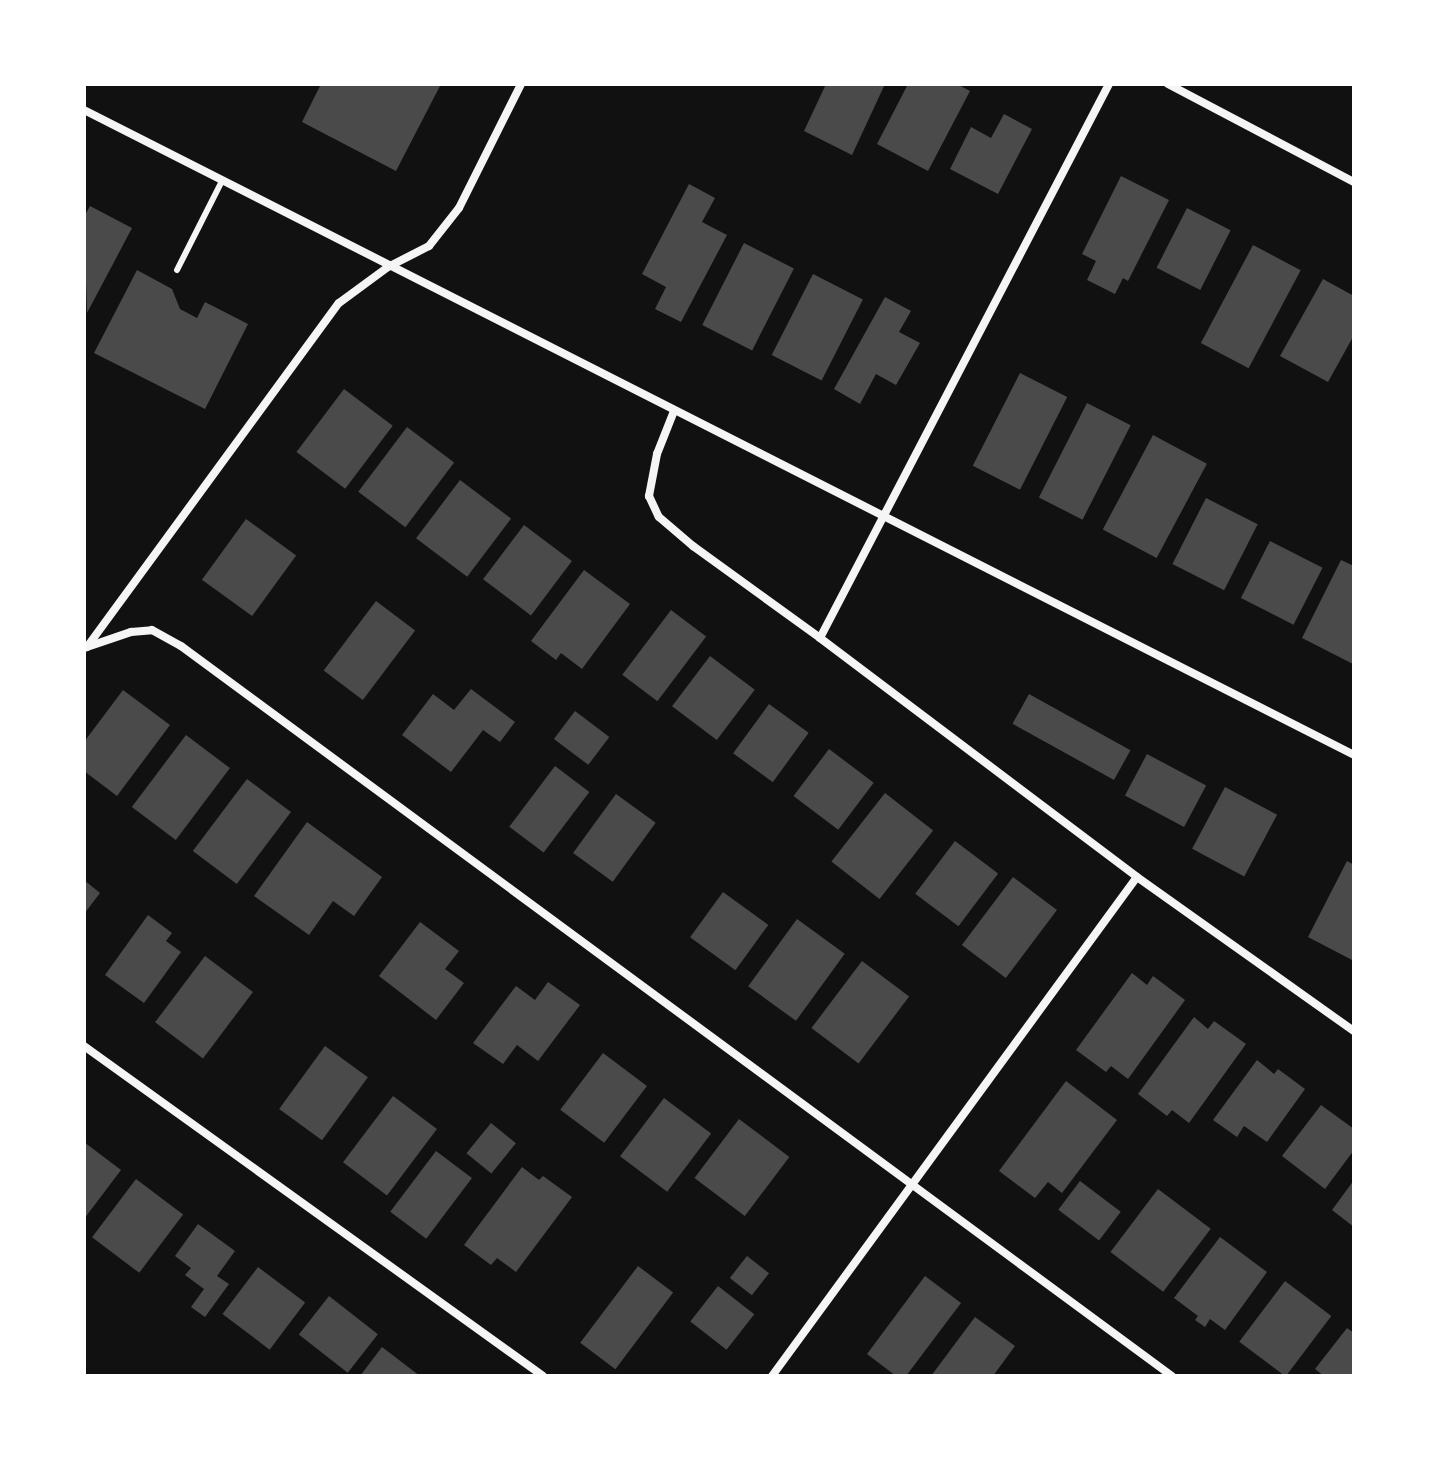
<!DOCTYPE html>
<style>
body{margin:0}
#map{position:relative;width:1438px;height:1460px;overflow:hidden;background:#111;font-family:"DM Sans",sans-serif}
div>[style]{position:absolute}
.building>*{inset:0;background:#4a4a4a;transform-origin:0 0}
.service>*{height:6px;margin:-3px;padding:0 3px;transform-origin:3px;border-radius:3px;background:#f5f5f5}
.minor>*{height:8px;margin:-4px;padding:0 4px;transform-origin:4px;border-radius:4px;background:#f5f5f5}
span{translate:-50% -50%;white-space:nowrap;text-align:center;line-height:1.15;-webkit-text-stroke:7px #fff;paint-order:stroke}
.frame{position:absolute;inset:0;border:86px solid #fff;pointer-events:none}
</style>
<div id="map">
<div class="building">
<div style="clip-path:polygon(321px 84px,441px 84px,396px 171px,302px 122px)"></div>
<div style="clip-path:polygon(826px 84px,885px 84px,852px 155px,804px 131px)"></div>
<div style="clip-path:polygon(908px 84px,957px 84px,970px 91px,928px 171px,877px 144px)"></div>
<div style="clip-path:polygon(1004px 114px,1032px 129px,998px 194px,950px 169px,971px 127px,991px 138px)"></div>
<div style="clip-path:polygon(1121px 176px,1169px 200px,1128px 281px,1123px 278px,1115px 294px,1087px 280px,1096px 261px,1082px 254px)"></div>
<div style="clip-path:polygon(689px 184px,715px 198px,702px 222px,727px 235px,681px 322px,655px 309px,666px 287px,642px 274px)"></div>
<div style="clip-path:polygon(90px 206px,132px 228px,87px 313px,84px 217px)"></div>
<div style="left:1187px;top:208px;width:49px;height:67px;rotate:27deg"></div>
<div style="left:744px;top:243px;width:56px;height:92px;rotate:27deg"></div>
<div style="left:1253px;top:245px;width:54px;height:111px;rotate:28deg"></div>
<div style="clip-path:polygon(137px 270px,172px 289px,180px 309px,197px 318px,205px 302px,248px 324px,205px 409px,94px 353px)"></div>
<div style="left:813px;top:274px;width:56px;height:91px;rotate:27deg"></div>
<div style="clip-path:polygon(1323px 279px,1354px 296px,1354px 335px,1328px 382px,1280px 356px)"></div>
<div style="clip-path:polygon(885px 297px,911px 311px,899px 332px,920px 343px,896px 385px,876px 374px,860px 404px,834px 389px)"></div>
<div style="left:1020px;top:373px;width:53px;height:104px;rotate:27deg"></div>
<div style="left:344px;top:389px;width:61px;height:79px;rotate:37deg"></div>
<div style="left:1087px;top:403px;width:49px;height:106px;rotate:27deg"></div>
<div style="left:407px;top:427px;width:59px;height:81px;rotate:37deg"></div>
<div style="left:1153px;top:435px;width:61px;height:107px;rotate:28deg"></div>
<div style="left:460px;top:480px;width:64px;height:73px;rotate:37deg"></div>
<div style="left:1206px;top:498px;width:58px;height:74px;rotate:27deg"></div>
<div style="left:246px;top:519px;width:62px;height:75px;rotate:36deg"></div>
<div style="left:524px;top:525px;width:60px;height:68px;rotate:37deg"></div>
<div style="left:1270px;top:541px;width:59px;height:64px;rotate:27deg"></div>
<div style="clip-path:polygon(1341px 560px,1354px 566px,1353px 664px,1302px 638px)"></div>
<div style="clip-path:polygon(584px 570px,630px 604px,582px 669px,561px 653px,556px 660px,531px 641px)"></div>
<div style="left:376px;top:601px;width:49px;height:87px;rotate:37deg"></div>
<div style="left:671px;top:610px;width:44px;height:81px;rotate:37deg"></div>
<div style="left:710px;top:656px;width:56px;height:63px;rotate:37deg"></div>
<div style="clip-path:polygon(471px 689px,515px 722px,500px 742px,483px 730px,451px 772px,402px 735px,433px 694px,454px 710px)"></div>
<div style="clip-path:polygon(123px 690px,170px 725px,117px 796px,84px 771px,84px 742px)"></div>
<div style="left:1029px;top:694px;width:116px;height:34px;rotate:29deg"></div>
<div style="left:769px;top:704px;width:49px;height:61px;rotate:36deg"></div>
<div style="left:575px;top:711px;width:43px;height:35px;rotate:37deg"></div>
<div style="left:186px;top:735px;width:55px;height:90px;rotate:37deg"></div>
<div style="left:829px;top:749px;width:56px;height:59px;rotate:37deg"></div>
<div style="left:1147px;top:754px;width:67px;height:47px;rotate:28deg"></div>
<div style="left:555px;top:766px;width:43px;height:76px;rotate:37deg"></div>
<div style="left:247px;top:779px;width:55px;height:90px;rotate:37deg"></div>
<div style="left:1225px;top:787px;width:59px;height:70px;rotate:28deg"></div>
<div style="left:885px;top:793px;width:61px;height:87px;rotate:38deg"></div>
<div style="left:616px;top:794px;width:49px;height:73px;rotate:36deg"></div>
<div style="clip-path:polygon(307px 822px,382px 877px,354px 916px,333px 901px,309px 935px,254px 896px)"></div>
<div style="left:955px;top:841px;width:54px;height:66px;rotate:37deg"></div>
<div style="clip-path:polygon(1347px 861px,1354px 865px,1354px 961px,1308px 937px)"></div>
<div style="left:1013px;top:877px;width:55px;height:85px;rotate:37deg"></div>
<div style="clip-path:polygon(84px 880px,100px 893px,84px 914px)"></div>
<div style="left:723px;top:892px;width:56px;height:56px;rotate:36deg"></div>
<div style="clip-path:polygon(148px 915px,172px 933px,166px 941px,181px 952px,144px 1003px,105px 975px)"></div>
<div style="left:797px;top:919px;width:59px;height:83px;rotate:36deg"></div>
<div style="clip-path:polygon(420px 922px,459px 951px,445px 969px,464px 983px,436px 1020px,379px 976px)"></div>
<div style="left:205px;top:956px;width:60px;height:83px;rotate:37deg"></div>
<div style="left:862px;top:961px;width:59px;height:84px;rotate:37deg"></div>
<div style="clip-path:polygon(1132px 973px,1147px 985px,1153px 976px,1185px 1000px,1128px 1079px,1111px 1066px,1106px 1072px,1076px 1050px)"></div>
<div style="clip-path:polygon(548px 982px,580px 1005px,538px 1061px,517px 1045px,503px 1064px,473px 1043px,516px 986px,535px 1000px)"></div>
<div style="clip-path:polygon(1194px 1017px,1208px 1029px,1214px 1021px,1246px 1044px,1189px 1123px,1172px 1110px,1167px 1116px,1138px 1094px)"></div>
<div style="left:325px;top:1046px;width:53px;height:78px;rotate:36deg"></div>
<div style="left:603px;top:1053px;width:55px;height:71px;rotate:37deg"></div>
<div style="clip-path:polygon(1257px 1060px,1274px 1074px,1278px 1069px,1305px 1089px,1267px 1142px,1244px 1126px,1237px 1137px,1213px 1120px)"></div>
<div style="clip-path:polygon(1066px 1081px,1117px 1120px,1062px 1193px,1048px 1182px,1035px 1198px,999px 1171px)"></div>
<div style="left:393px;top:1096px;width:55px;height:83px;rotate:37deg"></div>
<div style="left:664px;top:1098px;width:59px;height:73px;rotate:37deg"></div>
<div style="clip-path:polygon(1321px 1105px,1354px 1129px,1354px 1150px,1325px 1189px,1282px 1156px)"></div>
<div style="left:739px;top:1119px;width:63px;height:74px;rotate:37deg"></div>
<div style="left:491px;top:1123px;width:32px;height:39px;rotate:39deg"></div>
<div style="clip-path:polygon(84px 1142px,121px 1170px,84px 1219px)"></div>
<div style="left:436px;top:1151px;width:45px;height:76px;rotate:37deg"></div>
<div style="clip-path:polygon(522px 1167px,539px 1180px,543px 1176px,572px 1197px,516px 1272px,497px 1258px,491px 1265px,464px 1245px)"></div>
<div style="left:136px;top:1179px;width:59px;height:73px;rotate:37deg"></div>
<div style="clip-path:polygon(1354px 1180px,1354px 1227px,1332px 1210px)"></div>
<div style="left:1080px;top:1181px;width:51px;height:36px;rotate:37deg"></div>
<div style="left:1158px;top:1189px;width:66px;height:79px;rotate:37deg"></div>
<div style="clip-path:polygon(198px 1224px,235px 1251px,217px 1276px,229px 1284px,205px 1317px,191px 1307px,204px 1289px,185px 1275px,191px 1268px,175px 1256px)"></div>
<div style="clip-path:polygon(1220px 1237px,1267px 1272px,1225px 1330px,1210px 1319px,1205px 1327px,1195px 1320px,1198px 1316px,1174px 1298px)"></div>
<div style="left:747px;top:1256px;width:28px;height:28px;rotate:38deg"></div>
<div style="left:638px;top:1266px;width:44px;height:96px;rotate:37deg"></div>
<div style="left:258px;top:1267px;width:59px;height:59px;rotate:37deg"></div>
<div style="clip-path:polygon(925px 1276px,961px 1303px,906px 1376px,896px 1376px,867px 1354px)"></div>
<div style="left:1285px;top:1281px;width:58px;height:76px;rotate:37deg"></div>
<div style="left:718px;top:1286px;width:46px;height:45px;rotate:38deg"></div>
<div style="left:329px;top:1296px;width:62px;height:49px;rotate:38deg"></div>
<div style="clip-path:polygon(975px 1317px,1015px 1346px,993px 1376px,931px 1376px)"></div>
<div style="clip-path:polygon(1347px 1328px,1354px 1333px,1354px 1376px,1324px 1376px,1315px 1369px)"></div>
<div style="clip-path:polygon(382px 1347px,420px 1376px,360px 1376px)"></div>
</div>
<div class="service">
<div style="left:177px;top:270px;width:100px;rotate:-63.2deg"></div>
</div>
<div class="minor">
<div style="left:1168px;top:84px;width:210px;rotate:27.8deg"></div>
<div style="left:84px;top:110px;width:1424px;rotate:26.92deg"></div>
<div style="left:674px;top:411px;width:46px;rotate:111.6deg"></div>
<div style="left:657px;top:454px;width:43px;rotate:100.8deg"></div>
<div style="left:649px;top:496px;width:23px;rotate:65deg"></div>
<div style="left:659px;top:517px;width:45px;rotate:40.5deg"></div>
<div style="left:693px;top:546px;width:157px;rotate:35.9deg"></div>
<div style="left:820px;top:638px;width:397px;rotate:37deg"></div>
<div style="left:1137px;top:877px;width:266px;rotate:35.4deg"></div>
<div style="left:820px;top:638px;width:625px;rotate:-62.45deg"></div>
<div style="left:87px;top:647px;width:426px;rotate:-53.8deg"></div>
<div style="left:339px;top:303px;width:61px;rotate:-36.3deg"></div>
<div style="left:388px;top:267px;width:46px;rotate:-27.1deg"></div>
<div style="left:429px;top:246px;width:48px;rotate:-51.7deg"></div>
<div style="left:459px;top:208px;width:139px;rotate:-63.4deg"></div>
<div style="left:84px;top:648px;width:50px;rotate:-18.8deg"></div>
<div style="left:131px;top:632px;width:21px;rotate:-5deg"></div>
<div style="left:152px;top:630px;width:33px;rotate:29deg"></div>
<div style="left:181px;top:646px;width:1231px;rotate:36.38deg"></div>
<div style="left:84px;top:1046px;width:565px;rotate:35.71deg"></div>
<div style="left:772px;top:1376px;width:618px;rotate:-53.82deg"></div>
</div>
<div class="frame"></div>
</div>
